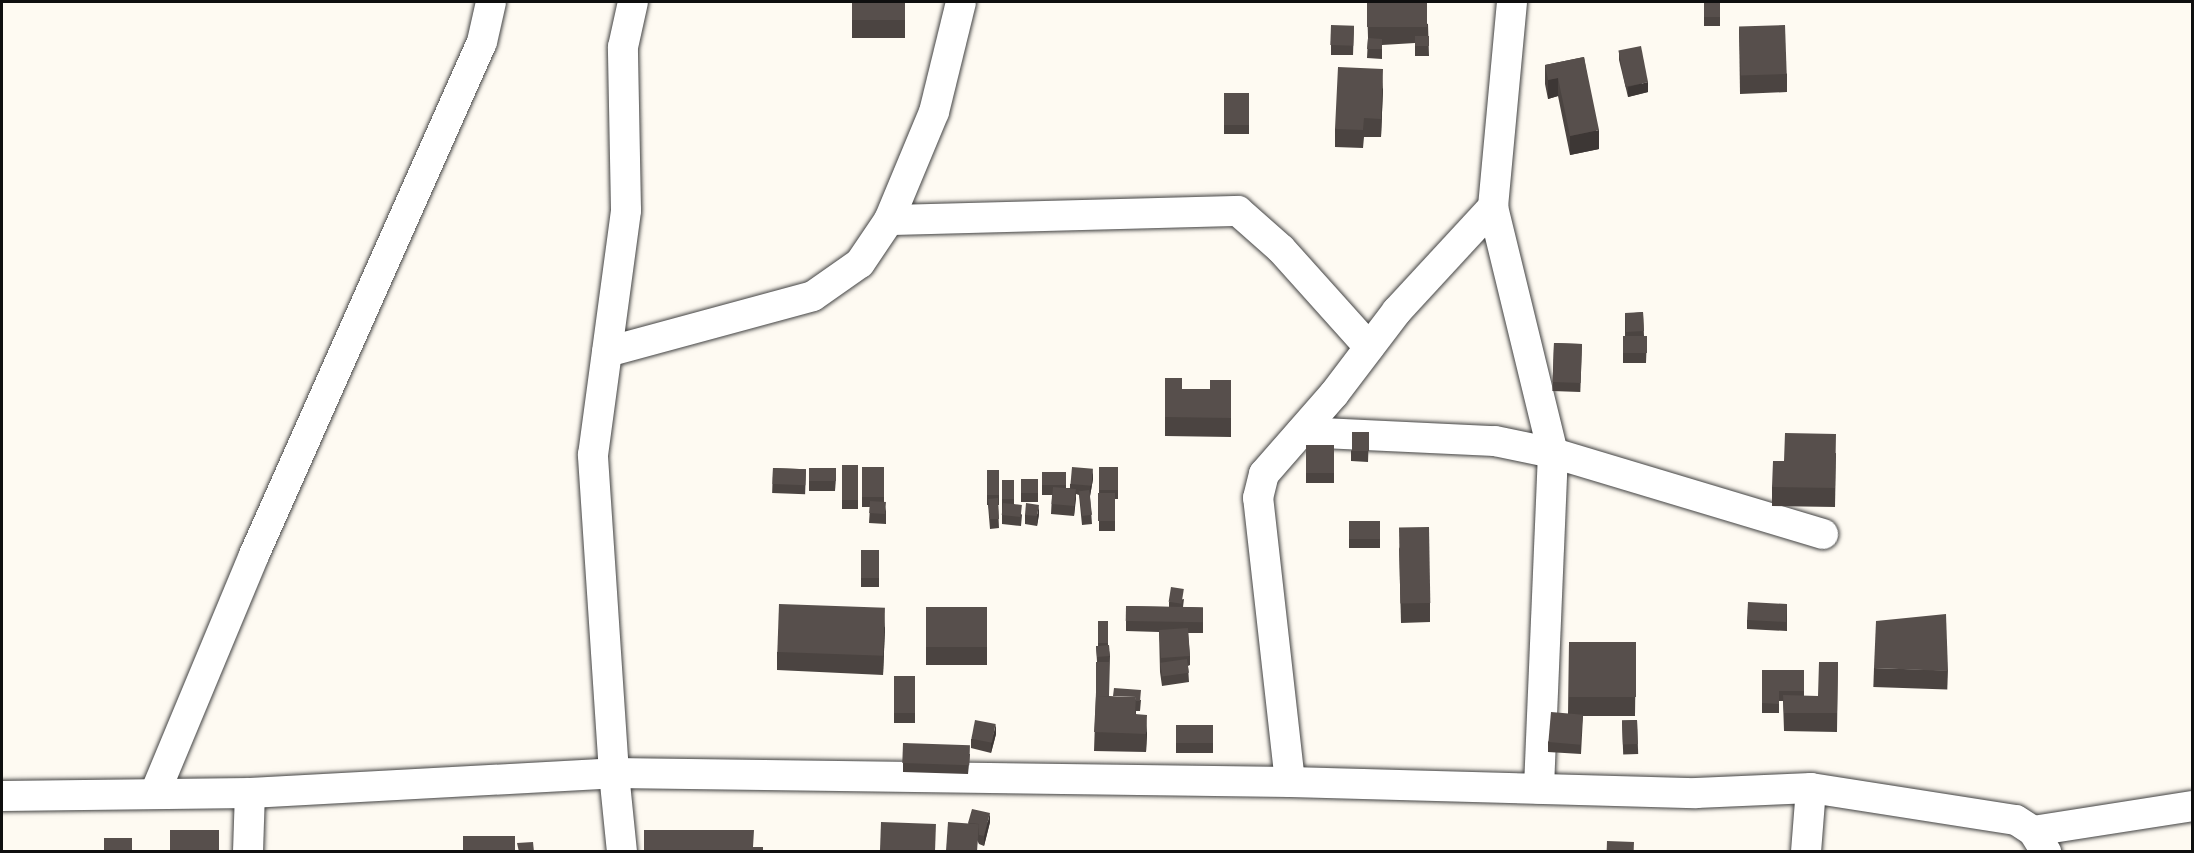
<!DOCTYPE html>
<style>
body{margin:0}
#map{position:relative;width:2194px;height:853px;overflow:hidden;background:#fefaf2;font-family:Lora,serif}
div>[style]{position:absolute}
.roads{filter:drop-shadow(0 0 2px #424242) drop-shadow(0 0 2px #424242)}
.street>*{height:30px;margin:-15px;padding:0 15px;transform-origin:15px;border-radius:15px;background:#fff}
.wall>*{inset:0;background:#4b4441;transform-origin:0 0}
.shaded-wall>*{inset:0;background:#3d3735}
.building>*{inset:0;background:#574f4c;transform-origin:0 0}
span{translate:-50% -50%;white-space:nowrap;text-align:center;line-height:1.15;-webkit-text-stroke:6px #fff;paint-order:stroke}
.frame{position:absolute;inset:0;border:3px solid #0f0f0f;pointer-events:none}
</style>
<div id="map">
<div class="roads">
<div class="street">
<div style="left:1512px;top:2px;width:206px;rotate:95.3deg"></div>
<div style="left:1493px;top:207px;width:253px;rotate:76.3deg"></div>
<div style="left:1553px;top:453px;width:336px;rotate:92.4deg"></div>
<div style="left:889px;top:220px;width:349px;rotate:-1.5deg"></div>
<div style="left:1238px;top:211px;width:57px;rotate:41.5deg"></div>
<div style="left:1281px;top:249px;width:132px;rotate:48.1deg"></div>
<div style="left:607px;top:352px;width:213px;rotate:-15.2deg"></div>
<div style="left:813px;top:296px;width:57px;rotate:-35.1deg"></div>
<div style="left:860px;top:263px;width:52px;rotate:-56deg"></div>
<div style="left:889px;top:220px;width:117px;rotate:-67.4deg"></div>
<div style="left:934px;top:112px;width:113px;rotate:-76.2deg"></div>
<div style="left:1301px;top:432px;width:194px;rotate:2.7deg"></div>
<div style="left:1495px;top:441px;width:59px;rotate:11.7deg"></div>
<div style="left:1553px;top:453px;width:282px;rotate:16.7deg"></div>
<div style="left:1290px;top:782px;width:286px;rotate:-96.4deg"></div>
<div style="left:1258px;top:498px;width:25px;rotate:-76deg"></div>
<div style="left:1264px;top:474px;width:106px;rotate:-48.8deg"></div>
<div style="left:1334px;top:394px;width:104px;rotate:-52.8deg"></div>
<div style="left:1397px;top:311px;width:142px;rotate:-47.3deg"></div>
<div style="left:155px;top:793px;width:258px;rotate:-67.4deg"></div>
<div style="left:254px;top:555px;width:561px;rotate:-66.04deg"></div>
<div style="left:482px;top:42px;width:41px;rotate:-77.3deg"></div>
<div style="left:2px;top:796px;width:248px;rotate:-0.7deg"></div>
<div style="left:250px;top:793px;width:365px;rotate:-3.1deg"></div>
<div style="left:614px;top:773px;width:676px;rotate:0.76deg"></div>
<div style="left:1290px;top:782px;width:406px;rotate:1.6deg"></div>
<div style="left:1696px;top:793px;width:115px;rotate:-2.5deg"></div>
<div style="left:1811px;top:788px;width:207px;rotate:8.9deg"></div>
<div style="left:2016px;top:820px;width:20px;rotate:33deg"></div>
<div style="left:2033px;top:831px;width:25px;rotate:58deg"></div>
<div style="left:2033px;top:831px;width:161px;rotate:-8.9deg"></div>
<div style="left:248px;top:852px;width:59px;rotate:-88.1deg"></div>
<div style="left:622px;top:852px;width:79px;rotate:-95.8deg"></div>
<div style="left:614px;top:773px;width:319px;rotate:-93.8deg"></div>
<div style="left:593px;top:455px;width:247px;rotate:-82.3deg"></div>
<div style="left:626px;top:210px;width:163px;rotate:-91.1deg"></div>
<div style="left:623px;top:47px;width:46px;rotate:-77.5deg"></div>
<div style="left:1806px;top:852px;width:64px;rotate:-85.5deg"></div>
</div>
</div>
<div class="wall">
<div style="left:852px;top:2px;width:53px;height:36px"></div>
<div style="clip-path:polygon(1367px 2px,1428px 24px,1429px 56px,1415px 56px,1415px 43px,1382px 45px,1382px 59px,1367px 58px,1368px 38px)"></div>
<div style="left:1720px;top:16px;width:10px;height:16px;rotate:90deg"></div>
<div style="clip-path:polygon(1354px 26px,1353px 55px,1331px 55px,1331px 45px)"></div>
<div style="clip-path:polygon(1739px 28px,1787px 74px,1787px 92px,1740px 94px)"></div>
<div style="clip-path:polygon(1619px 51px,1648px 92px,1628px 97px,1619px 60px)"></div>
<div style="clip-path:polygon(1584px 57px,1599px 149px,1570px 155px,1558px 96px,1548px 99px,1545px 84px,1545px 65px)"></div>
<div style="clip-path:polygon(1383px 88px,1381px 137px,1364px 137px,1363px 148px,1335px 147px,1335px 129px)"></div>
<div style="left:1224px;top:93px;width:25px;height:41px"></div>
<div style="clip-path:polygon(1643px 312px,1644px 336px,1647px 336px,1646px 363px,1623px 363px,1623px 336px,1625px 336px,1625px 314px)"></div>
<div style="left:1554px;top:343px;width:28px;height:48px;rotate:2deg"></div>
<div style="clip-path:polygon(1165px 378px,1182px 389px,1210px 389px,1231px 380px,1231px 437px,1165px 436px)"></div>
<div style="clip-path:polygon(1369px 432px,1368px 462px,1351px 461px,1351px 451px)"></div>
<div style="left:1334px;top:445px;width:38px;height:28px;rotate:90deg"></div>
<div style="clip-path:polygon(1836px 453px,1835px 507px,1772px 506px,1772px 487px,1784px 461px)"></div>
<div style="left:842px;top:465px;width:16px;height:44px"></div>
<div style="clip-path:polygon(862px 467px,884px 467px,884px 502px,886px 511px,886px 524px,869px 523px,870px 507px,862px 507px)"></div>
<div style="clip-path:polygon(1118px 467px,1118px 499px,1115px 499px,1115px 531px,1099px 531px,1099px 469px)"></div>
<div style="left:773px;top:468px;width:33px;height:25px;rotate:2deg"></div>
<div style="clip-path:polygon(987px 470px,999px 470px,999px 505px,998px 505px,999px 528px,990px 529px,988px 505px,987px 505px)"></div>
<div style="clip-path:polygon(1042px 472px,1066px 472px,1066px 488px,1070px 488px,1070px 484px,1093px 479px,1090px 496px,1092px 524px,1082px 525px,1079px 495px,1076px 494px,1074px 516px,1051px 514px,1052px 495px,1042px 495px)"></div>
<div style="clip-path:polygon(836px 478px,835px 491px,809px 491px,809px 481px)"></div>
<div style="left:1021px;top:479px;width:17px;height:23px"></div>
<div style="clip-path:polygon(1002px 480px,1014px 480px,1014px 504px,1022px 515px,1021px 526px,1002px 524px)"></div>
<div style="clip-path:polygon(1039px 514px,1037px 526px,1025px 524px,1025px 515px)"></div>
<div style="left:1349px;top:521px;width:31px;height:27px"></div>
<div style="clip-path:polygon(1399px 547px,1430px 603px,1430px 622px,1401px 623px)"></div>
<div style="left:861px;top:550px;width:18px;height:37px"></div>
<div style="clip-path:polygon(1184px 599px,1183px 607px,1203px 608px,1203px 633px,1188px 633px,1190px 656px,1190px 665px,1188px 666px,1189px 682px,1162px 686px,1160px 672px,1159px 632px,1126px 631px,1126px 606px,1169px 607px,1169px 602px)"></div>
<div style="clip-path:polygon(1787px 604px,1787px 631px,1747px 629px,1747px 620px)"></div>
<div style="left:926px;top:607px;width:61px;height:58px"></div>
<div style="clip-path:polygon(1098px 621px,1108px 621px,1108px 645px,1110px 656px,1109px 696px,1141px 700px,1140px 711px,1136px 711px,1136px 714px,1147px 733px,1146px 752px,1094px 751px,1097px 662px,1096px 646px,1098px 646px)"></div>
<div style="clip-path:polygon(885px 627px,883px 675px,777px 670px,777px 652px)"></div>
<div style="clip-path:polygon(1569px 642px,1636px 642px,1635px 716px,1583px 716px,1581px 754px,1548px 752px,1548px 742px,1568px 714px)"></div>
<div style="clip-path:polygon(1838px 662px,1837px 732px,1784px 731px,1783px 701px,1779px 701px,1779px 713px,1762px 713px,1762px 670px,1804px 670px,1804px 696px,1818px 696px)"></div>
<div style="left:1874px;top:668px;width:74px;height:19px;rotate:2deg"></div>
<div style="left:894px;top:676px;width:21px;height:47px"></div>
<div style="left:1637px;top:720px;width:34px;height:15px;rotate:88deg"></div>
<div style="left:1176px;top:725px;width:37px;height:28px"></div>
<div style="clip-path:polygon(996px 734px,991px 753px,971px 748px,971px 739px)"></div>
<div style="clip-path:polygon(903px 743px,970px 754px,968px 774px,903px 772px)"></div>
<div style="clip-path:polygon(990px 822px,984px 846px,979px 844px,968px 823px)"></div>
</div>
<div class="shaded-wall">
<div style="clip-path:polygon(1383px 69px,1383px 88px,1381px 137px,1381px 119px)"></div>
<div style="clip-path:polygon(1558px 78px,1558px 96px,1548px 99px,1548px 80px)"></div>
<div style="clip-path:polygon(1648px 82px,1648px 92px,1628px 97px,1628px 87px)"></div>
<div style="clip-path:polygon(1599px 130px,1599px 149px,1570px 155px,1570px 136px)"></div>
<div style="clip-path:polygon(1093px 469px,1093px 479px,1090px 496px,1090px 486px)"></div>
<div style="clip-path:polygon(1076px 489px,1076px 499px,1074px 516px,1074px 507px)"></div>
<div style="clip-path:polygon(1039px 505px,1039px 514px,1037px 526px,1037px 516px)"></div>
<div style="clip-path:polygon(885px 608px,885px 627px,883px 675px,883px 656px)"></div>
<div style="clip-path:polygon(1147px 715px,1147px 733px,1146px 752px,1146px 734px)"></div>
<div style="clip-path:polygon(996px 724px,996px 734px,991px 753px,991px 743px)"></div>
<div style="clip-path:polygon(990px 813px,990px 822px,984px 846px,984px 836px)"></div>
</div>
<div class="building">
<div style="left:852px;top:2px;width:53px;height:18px"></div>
<div style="left:1367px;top:2px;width:60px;height:25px"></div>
<div style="left:1704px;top:2px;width:16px;height:15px"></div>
<div style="left:1331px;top:25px;width:23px;height:20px;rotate:2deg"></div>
<div style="left:1785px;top:25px;width:49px;height:46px;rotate:88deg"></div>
<div style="left:1415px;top:36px;width:14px;height:10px"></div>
<div style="clip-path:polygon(1368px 38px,1382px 39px,1382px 49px,1367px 49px)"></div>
<div style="left:1641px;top:46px;width:37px;height:23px;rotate:79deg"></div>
<div style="clip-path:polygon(1584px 57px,1599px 130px,1570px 136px,1558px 78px,1548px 80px,1545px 65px)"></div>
<div style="clip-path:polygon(1338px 67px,1383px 69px,1381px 119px,1364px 118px,1363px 130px,1335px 129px)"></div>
<div style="left:1224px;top:93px;width:25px;height:32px"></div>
<div style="left:1643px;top:312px;width:19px;height:18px;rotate:87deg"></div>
<div style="left:1623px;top:336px;width:24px;height:17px"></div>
<div style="left:1554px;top:343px;width:28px;height:39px;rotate:2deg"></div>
<div style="clip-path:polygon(1165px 378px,1182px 378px,1182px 389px,1210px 389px,1210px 380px,1231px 380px,1231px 418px,1165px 417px)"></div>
<div style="left:1352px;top:432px;width:17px;height:19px"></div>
<div style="clip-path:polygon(1785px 433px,1836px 434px,1835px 488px,1772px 487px,1773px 461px,1784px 461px)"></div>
<div style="left:1334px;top:445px;width:28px;height:28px;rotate:90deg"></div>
<div style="left:842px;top:465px;width:16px;height:35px"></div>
<div style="left:862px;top:467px;width:22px;height:30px"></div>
<div style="left:1072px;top:467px;width:21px;height:17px;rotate:5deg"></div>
<div style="left:1118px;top:467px;width:23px;height:19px;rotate:90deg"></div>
<div style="left:773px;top:468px;width:33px;height:16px;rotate:2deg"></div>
<div style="left:809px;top:468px;width:27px;height:13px"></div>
<div style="left:987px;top:470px;width:12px;height:25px"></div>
<div style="left:1042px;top:472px;width:24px;height:13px"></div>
<div style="left:1021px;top:479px;width:17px;height:14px"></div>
<div style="left:1002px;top:480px;width:12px;height:19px"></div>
<div style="left:1053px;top:487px;width:23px;height:17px;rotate:5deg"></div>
<div style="left:1089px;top:490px;width:25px;height:10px;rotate:83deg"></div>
<div style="left:1115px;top:493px;width:28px;height:17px;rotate:90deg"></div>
<div style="clip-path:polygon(998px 498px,999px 519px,990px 519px,988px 499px)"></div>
<div style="left:870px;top:501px;width:16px;height:12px;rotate:4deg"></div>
<div style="left:1003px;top:503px;width:19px;height:12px;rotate:6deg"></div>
<div style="clip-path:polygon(1026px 503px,1039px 505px,1037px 516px,1025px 515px)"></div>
<div style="left:1349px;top:521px;width:31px;height:18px"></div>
<div style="left:1429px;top:527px;width:76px;height:30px;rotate:89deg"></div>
<div style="left:861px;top:550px;width:18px;height:28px"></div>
<div style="left:1171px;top:587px;width:13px;height:15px;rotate:9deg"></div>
<div style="left:1748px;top:602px;width:39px;height:18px;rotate:3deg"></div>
<div style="left:779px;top:604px;width:106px;height:48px;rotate:2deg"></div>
<div style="left:1126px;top:606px;width:77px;height:15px;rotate:1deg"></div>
<div style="left:926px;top:607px;width:61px;height:40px"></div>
<div style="clip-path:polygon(1946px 614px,1948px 671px,1874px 668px,1876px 621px)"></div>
<div style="left:1098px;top:621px;width:10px;height:22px"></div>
<div style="left:1188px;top:628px;width:28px;height:29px;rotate:86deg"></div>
<div style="left:1569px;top:642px;width:67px;height:55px"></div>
<div style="left:1109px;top:645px;width:11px;height:13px;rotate:85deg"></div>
<div style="left:1187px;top:659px;width:14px;height:27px;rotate:82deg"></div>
<div style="left:1096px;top:662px;width:13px;height:34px"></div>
<div style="clip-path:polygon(1819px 662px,1838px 662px,1837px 713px,1784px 713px,1783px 695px,1818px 696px)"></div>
<div style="clip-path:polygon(1762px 670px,1804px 670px,1804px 691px,1779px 691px,1779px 704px,1762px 703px)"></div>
<div style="left:894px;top:676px;width:21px;height:37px"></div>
<div style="clip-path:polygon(1114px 688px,1141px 690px,1140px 701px,1136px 701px,1136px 697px,1113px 696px)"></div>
<div style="clip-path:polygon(1096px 696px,1136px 697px,1135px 714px,1147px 715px,1146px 734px,1094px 732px)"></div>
<div style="left:1551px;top:712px;width:32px;height:30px;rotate:5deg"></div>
<div style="left:975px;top:720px;width:21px;height:19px;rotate:11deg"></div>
<div style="left:1637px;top:720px;width:24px;height:15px;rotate:88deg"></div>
<div style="left:1176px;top:725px;width:37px;height:18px"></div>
<div style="left:903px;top:743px;width:67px;height:20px;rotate:2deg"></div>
<div style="clip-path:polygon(972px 809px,990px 813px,984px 836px,979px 835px,979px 824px,968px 823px)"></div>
<div style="left:881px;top:822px;width:55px;height:30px;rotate:2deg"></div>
<div style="left:948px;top:822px;width:31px;height:30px;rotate:4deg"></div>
<div style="left:219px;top:830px;width:22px;height:49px;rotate:90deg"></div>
<div style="clip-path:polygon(644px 830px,754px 830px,753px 847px,763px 847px,763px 852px,644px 852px)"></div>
<div style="left:515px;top:836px;width:16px;height:52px;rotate:90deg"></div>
<div style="left:104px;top:838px;width:28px;height:14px"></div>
<div style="left:1607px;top:841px;width:27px;height:11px;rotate:2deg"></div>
<div style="clip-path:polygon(533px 842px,534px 852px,519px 852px,517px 843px)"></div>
</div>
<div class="frame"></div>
</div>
